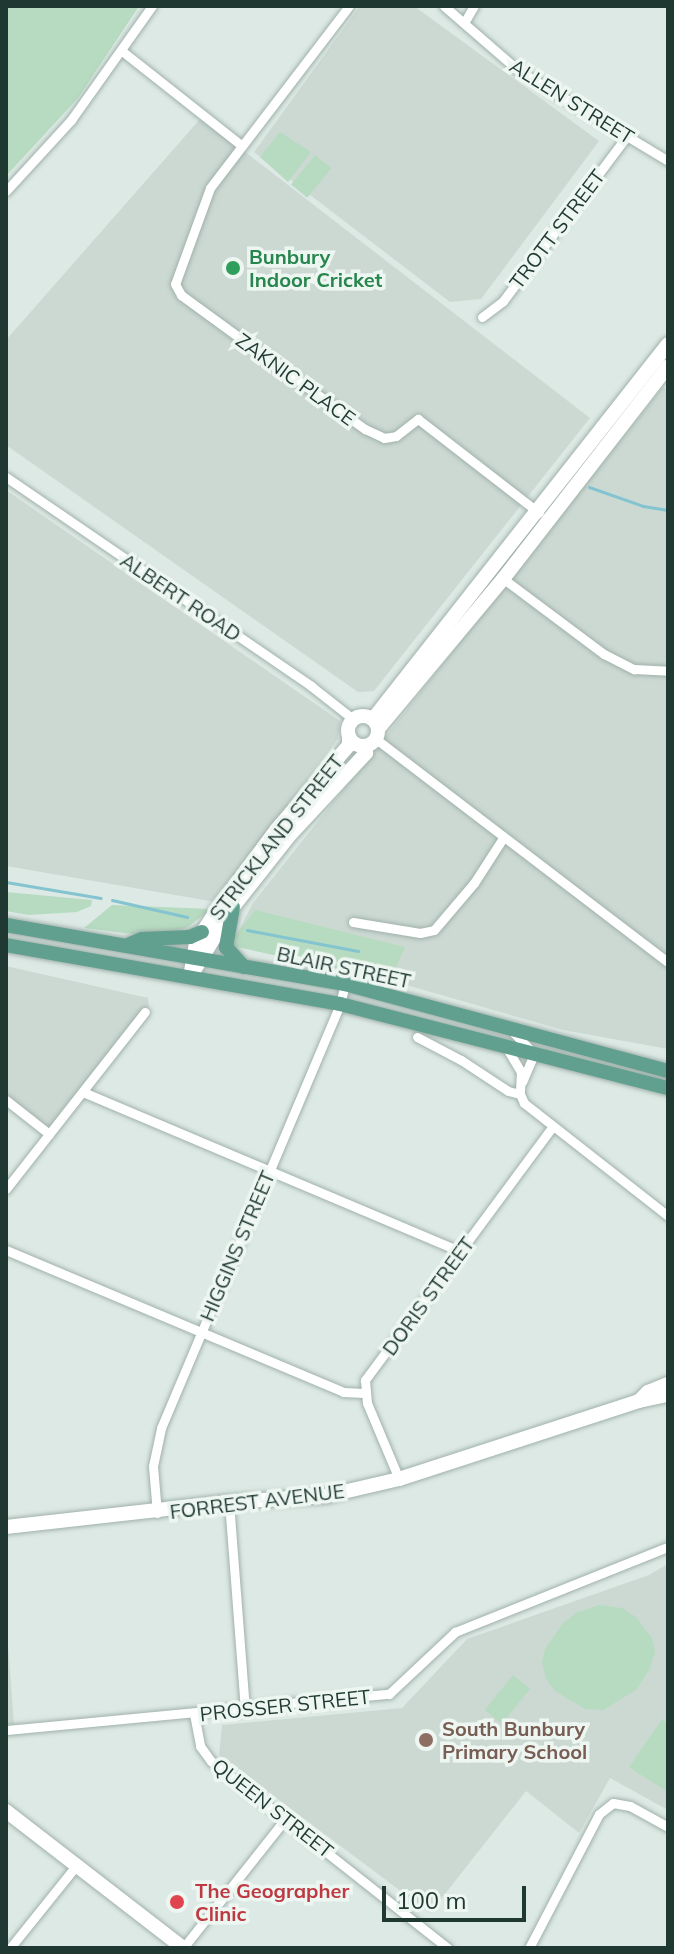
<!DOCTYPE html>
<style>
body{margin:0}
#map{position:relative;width:674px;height:1954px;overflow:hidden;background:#dde9e4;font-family:Mulish,sans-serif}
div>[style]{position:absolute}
.built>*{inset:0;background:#ccd9d3}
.green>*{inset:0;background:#b6dbc0;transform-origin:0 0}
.stream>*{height:3px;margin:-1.5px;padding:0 1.5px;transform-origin:1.5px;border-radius:1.5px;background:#84c4d0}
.roads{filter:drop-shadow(0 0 2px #a0b1ab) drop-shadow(0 0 2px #a0b1ab)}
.street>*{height:9px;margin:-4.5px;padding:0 4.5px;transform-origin:4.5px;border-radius:4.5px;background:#fff}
.secondary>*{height:14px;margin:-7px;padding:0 7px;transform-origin:7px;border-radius:7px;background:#fff}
.secondary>.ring{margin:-7px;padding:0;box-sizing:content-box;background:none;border:14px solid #fff;border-radius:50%}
.primary>*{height:14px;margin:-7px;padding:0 7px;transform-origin:7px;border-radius:7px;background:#619f8f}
.dots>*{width:22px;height:22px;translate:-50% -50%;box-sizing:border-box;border:4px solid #eef6f2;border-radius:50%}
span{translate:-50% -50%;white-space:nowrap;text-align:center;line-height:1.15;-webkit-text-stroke:7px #eef6f2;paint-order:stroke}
.street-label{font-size:20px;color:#1f3932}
.leisure-label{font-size:20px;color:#27864d;font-weight:700}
.left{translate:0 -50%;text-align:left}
.education-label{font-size:20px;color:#785e54;font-weight:700}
.health-label{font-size:20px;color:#be3a42;font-weight:700}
.frame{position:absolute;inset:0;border:8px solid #1f3932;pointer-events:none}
.scale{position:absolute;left:382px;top:1886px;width:144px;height:36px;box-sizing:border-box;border:4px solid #1f3932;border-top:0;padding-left:10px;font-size:24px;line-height:28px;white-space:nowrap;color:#1f3932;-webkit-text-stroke:6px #eef6f2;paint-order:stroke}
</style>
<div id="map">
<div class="built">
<div style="clip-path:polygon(360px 6px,414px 6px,599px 141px,481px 299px,450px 302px,254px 152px)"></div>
<div style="clip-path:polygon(201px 118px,590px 418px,374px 691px,358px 692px,6px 445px,6px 340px)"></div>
<div style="clip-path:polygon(663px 387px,668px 391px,668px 1049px,563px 1030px,392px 981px,244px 948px,239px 930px,253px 903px)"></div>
<div style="clip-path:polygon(6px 490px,340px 721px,338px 739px,216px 902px,6px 866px)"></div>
<div style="clip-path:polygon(6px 966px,148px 998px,149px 1007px,54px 1135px,6px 1101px)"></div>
<div style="clip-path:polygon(668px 1564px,668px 1810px,610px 1778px,579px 1833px,526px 1791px,430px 1913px,219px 1755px,222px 1725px,402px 1708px,467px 1639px,649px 1575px)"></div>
<div style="clip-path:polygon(6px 1618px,14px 1724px,6px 1725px)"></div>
</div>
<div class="green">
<div style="clip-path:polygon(6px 6px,139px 6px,78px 98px,6px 176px)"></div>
<div style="clip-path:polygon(280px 132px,311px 152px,288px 182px,260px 157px)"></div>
<div style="left:315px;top:155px;width:21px;height:38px;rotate:39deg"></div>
<div style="clip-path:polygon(6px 892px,92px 900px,91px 906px,77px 912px,29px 915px,6px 911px)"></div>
<div style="clip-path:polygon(112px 905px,211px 909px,188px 927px,157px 937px,84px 928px)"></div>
<div style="clip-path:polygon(255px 910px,405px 947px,396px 967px,380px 978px,228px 945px)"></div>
<div style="clip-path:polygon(599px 1605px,622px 1608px,636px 1617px,652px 1638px,655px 1652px,650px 1669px,636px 1690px,603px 1710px,585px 1709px,555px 1691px,546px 1679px,542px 1662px,545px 1649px,563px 1623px,576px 1613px)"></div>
<div style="left:513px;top:1675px;width:22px;height:45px;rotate:39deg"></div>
<div style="clip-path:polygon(662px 1719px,668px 1723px,666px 1791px,629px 1767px)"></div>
</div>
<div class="stream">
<div style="left:589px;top:487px;width:57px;rotate:19.4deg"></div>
<div style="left:643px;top:506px;width:25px;rotate:9deg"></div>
<div style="left:6px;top:882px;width:96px;rotate:9.6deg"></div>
<div style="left:112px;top:900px;width:77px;rotate:12.8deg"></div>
<div style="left:247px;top:930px;width:113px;rotate:10.7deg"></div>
</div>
<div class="roads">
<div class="street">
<div style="left:349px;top:6px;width:229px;rotate:127.4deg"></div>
<div style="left:210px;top:188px;width:102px;rotate:110deg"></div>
<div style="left:175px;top:284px;width:13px;rotate:61deg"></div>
<div style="left:181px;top:295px;width:228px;rotate:36.1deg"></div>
<div style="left:365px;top:429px;width:21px;rotate:25deg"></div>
<div style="left:384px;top:438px;width:12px;rotate:-9deg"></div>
<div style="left:396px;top:436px;width:28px;rotate:-38deg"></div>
<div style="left:418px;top:419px;width:153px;rotate:37.8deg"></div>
<div style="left:444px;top:6px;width:99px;rotate:40.9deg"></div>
<div style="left:519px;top:71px;width:174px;rotate:31.1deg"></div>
<div style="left:464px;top:23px;width:20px;rotate:-60deg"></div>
<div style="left:122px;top:51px;width:152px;rotate:38.3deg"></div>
<div style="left:6px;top:191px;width:96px;rotate:-47.5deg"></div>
<div style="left:71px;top:120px;width:140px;rotate:-54.6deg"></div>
<div style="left:482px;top:317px;width:26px;rotate:-37deg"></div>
<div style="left:503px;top:301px;width:206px;rotate:-53.1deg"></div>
<div style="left:6px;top:477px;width:370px;rotate:34.4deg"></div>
<div style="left:311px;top:686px;width:53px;rotate:38.2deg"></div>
<div style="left:501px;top:577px;width:129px;rotate:36.8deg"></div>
<div style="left:604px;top:654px;width:34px;rotate:27deg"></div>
<div style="left:634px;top:669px;width:34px;rotate:3deg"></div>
<div style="left:376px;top:739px;width:367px;rotate:37.4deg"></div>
<div style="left:353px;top:922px;width:68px;rotate:9.3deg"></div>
<div style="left:420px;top:933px;width:14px;rotate:-12deg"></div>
<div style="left:434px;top:930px;width:62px;rotate:-49.6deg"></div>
<div style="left:474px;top:883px;width:54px;rotate:-57.2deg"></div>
<div style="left:514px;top:1033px;width:29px;rotate:46deg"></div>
<div style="left:534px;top:1054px;width:30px;rotate:113deg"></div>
<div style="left:417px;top:1037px;width:50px;rotate:27.6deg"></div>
<div style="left:461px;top:1060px;width:56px;rotate:33.4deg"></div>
<div style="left:508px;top:1091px;width:12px;rotate:14deg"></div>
<div style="left:506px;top:1047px;width:29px;rotate:59deg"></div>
<div style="left:521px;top:1072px;width:22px;rotate:93deg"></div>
<div style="left:520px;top:1094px;width:10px;rotate:66deg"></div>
<div style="left:524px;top:1103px;width:183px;rotate:38.1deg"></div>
<div style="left:83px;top:1092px;width:409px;rotate:22.9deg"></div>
<div style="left:6px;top:1100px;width:55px;rotate:38.3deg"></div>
<div style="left:6px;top:1189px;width:225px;rotate:-51.9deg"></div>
<div style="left:6px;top:1250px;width:366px;rotate:22.8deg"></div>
<div style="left:343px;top:1392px;width:21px;rotate:3deg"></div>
<div style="left:399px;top:1479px;width:82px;rotate:-112.8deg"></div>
<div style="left:367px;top:1403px;width:23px;rotate:-95deg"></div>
<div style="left:365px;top:1380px;width:316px;rotate:-53.5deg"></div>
<div style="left:229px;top:1502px;width:208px;rotate:85.6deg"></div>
<div style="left:157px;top:1513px;width:47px;rotate:-94.9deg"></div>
<div style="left:153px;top:1466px;width:39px;rotate:-78deg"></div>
<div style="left:161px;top:1428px;width:460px;rotate:-67.1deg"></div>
<div style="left:340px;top:1004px;width:21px;rotate:-76deg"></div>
<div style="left:194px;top:1714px;width:33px;rotate:79deg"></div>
<div style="left:200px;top:1746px;width:19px;rotate:54deg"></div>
<div style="left:211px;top:1761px;width:302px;rotate:38.3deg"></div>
<div style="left:6px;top:1730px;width:385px;rotate:-5.4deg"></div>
<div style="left:389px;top:1694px;width:91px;rotate:-43.2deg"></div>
<div style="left:455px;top:1632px;width:229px;rotate:-21.8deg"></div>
<div style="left:10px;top:1948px;width:105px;rotate:-51.2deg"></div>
<div style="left:183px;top:1948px;width:166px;rotate:-51.6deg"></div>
<div style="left:529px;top:1948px;width:151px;rotate:-62.4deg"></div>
<div style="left:599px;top:1814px;width:18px;rotate:-38deg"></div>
<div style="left:613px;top:1803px;width:17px;rotate:10deg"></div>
<div style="left:630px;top:1806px;width:43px;rotate:28.9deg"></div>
</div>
<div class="secondary">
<div class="ring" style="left:348px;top:716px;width:16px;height:16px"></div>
<div style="left:373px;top:719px;width:477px;rotate:-51.8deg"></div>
<div style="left:378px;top:729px;width:195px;rotate:-50.2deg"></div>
<div style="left:503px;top:579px;width:269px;rotate:-52.2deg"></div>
<div style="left:195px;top:969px;width:73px;rotate:-58.5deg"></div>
<div style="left:233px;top:907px;width:89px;rotate:-51.8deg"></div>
<div style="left:288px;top:837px;width:115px;rotate:-47.1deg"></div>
<div style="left:366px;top:753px;width:7px;rotate:-90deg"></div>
<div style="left:190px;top:977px;width:36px;rotate:-80deg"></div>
<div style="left:196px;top:942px;width:42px;rotate:-56.7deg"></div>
<div style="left:219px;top:907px;width:97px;rotate:-53.4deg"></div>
<div style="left:277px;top:829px;width:111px;rotate:-49.4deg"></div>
<div style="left:349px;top:745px;width:8px;rotate:-90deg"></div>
<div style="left:639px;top:1401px;width:13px;rotate:-45deg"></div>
<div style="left:648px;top:1392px;width:22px;rotate:-22deg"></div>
<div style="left:6px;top:1527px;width:224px;rotate:-6.4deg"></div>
<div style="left:229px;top:1502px;width:97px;rotate:-3.5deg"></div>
<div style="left:326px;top:1496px;width:75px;rotate:-13.1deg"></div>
<div style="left:399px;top:1479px;width:252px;rotate:-18deg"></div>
<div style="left:639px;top:1401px;width:30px;rotate:-12deg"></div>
<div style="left:6px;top:1811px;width:224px;rotate:37.7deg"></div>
</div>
<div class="primary">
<div style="left:233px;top:907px;width:41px;rotate:99.9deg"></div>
<div style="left:226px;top:947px;width:27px;rotate:48deg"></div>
<div style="left:6px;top:925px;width:344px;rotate:9.9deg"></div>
<div style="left:345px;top:984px;width:335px;rotate:15.1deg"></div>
<div style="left:130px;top:944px;width:13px;rotate:-23deg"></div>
<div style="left:142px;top:939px;width:48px;rotate:-2.4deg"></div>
<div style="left:190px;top:937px;width:13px;rotate:-23deg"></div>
<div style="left:6px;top:945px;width:339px;rotate:10deg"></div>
<div style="left:340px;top:1004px;width:339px;rotate:14.4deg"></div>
</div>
</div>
<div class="dots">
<div style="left:233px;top:268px;background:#2e9e5b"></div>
<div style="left:426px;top:1740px;background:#8d6e63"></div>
<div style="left:177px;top:1902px;background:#e0444e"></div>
</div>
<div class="street-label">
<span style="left:572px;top:101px;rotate:32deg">ALLEN STREET</span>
<span style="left:557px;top:229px;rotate:-53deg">TROTT STREET</span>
<span style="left:296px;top:379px;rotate:36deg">ZAKNIC PLACE</span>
<span style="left:181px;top:597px;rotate:34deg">ALBERT ROAD</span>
<span style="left:276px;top:837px;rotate:-52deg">STRICKLAND STREET</span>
<span style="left:344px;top:967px;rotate:12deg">BLAIR STREET</span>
<span style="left:237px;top:1246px;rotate:-67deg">HIGGINS STREET</span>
<span style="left:428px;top:1296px;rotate:-54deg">DORIS STREET</span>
<span style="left:257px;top:1501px;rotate:-7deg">FORREST AVENUE</span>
<span style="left:285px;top:1705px;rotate:-6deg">PROSSER STREET</span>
<span style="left:273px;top:1808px;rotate:38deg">QUEEN STREET</span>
</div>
<div class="leisure-label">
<span class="left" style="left:249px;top:268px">Bunbury<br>Indoor Cricket</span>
</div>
<div class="education-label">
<span class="left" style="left:442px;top:1740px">South Bunbury<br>Primary School</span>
</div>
<div class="health-label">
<span class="left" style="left:195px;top:1902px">The Geographer<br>Clinic</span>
</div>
<div class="frame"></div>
<div class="scale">100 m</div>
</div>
